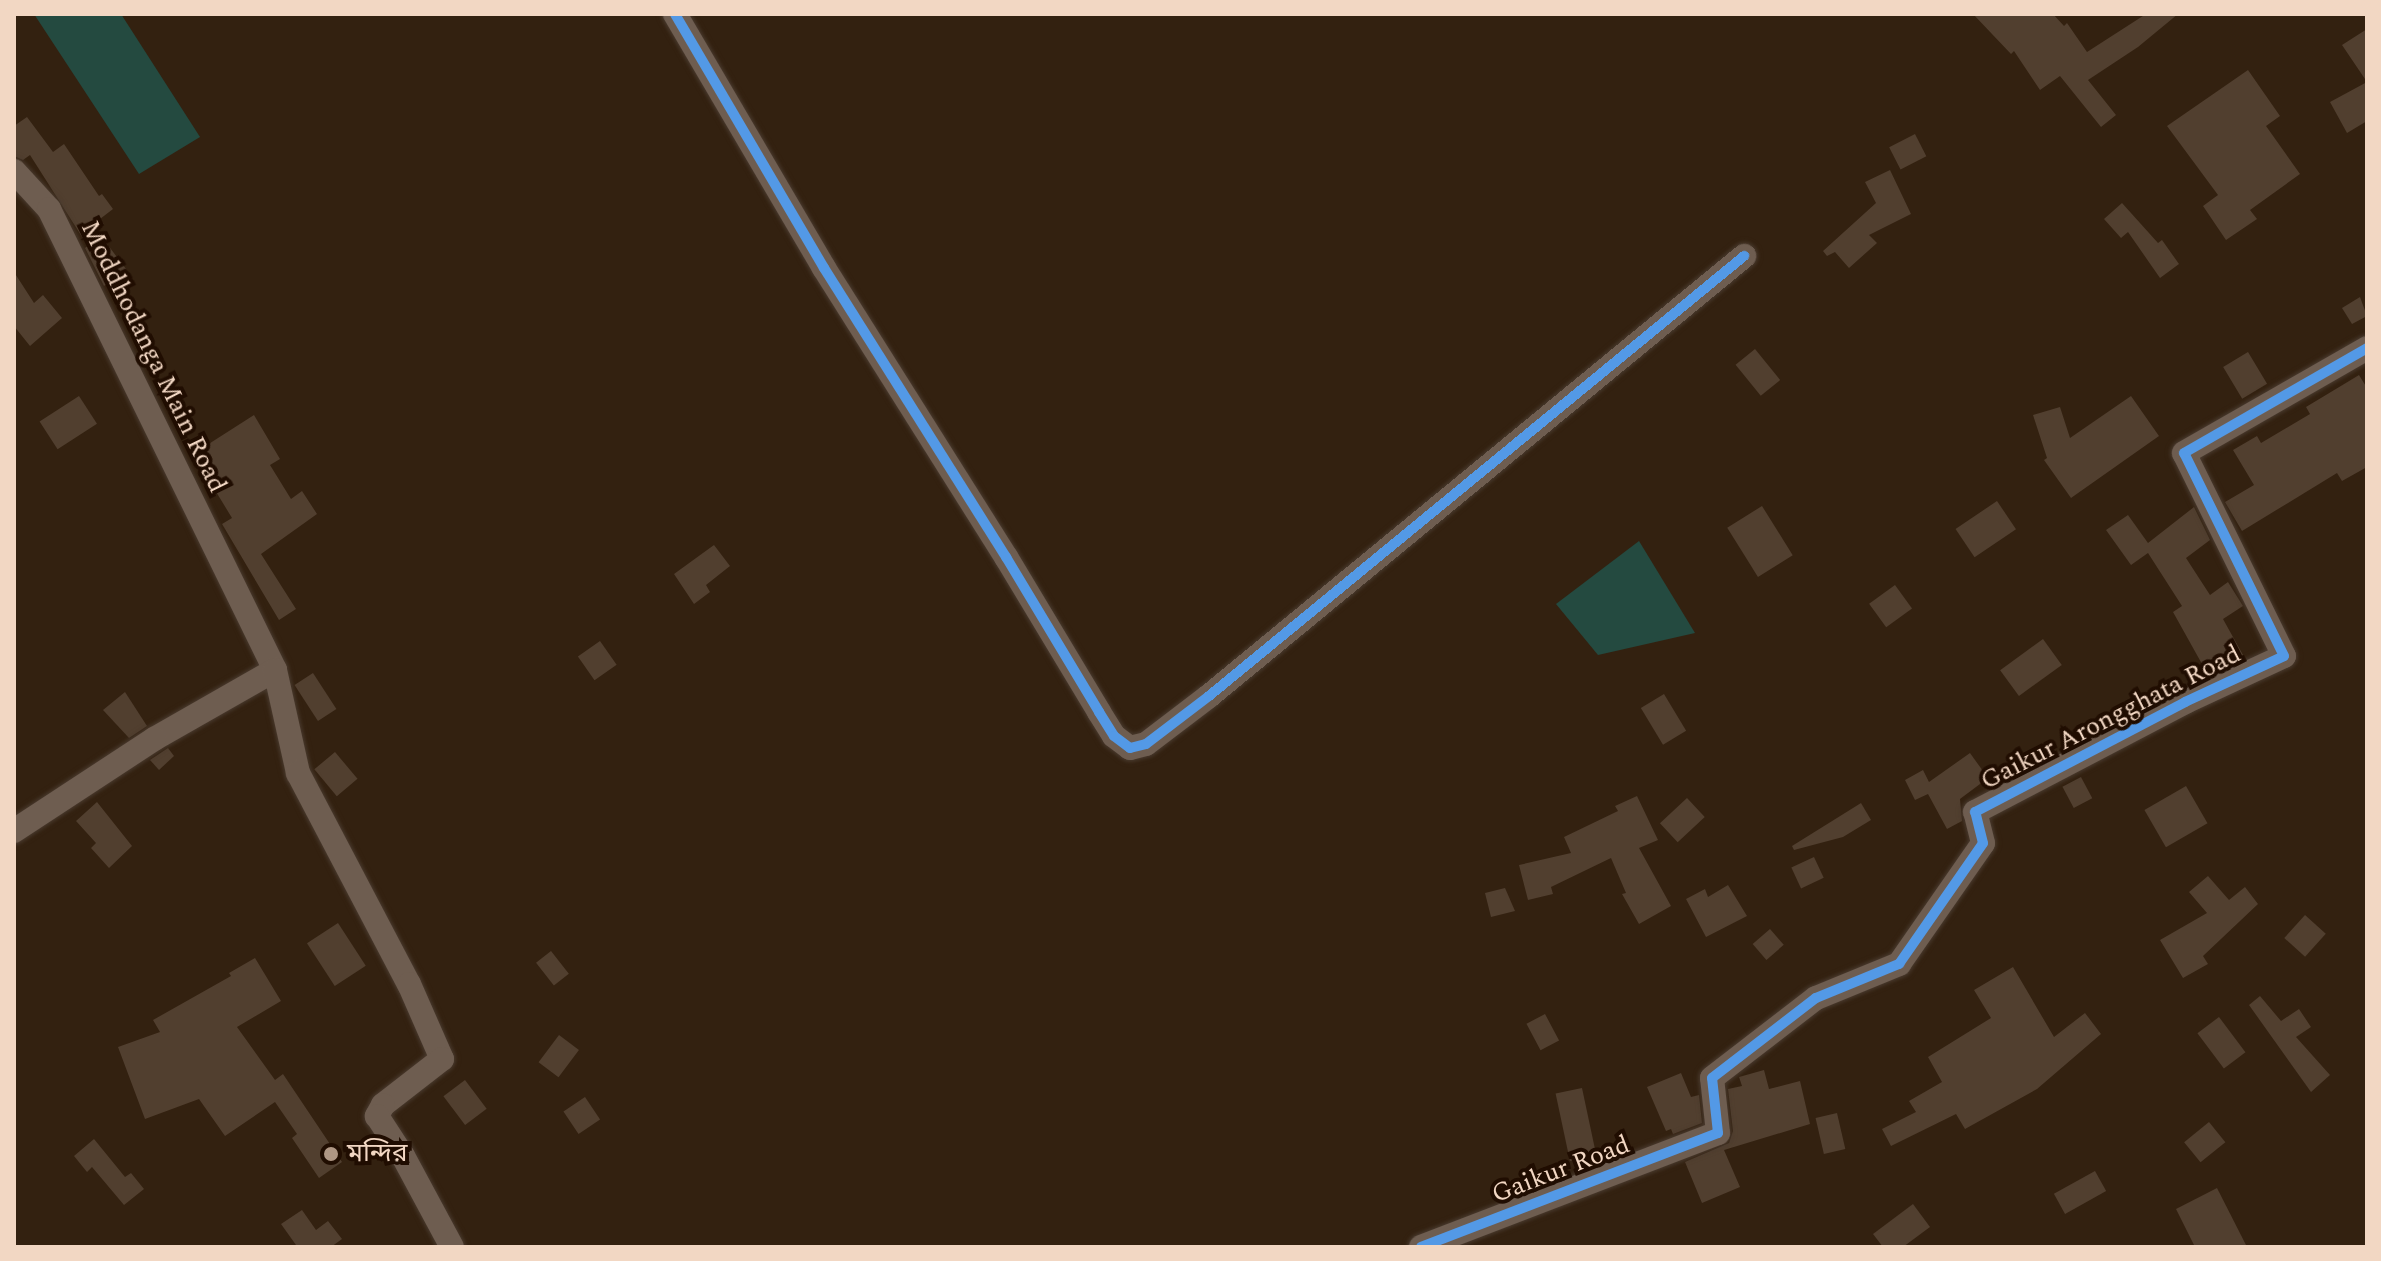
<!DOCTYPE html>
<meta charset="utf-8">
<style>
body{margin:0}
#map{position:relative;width:2381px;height:1261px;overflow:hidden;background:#332110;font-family:Spectral,"Noto Sans Bengali",serif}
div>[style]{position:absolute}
.water>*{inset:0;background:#244a40}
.building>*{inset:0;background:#513f2f;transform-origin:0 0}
.roads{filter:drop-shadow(0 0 2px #493a2e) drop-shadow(0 0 2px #493a2e)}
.street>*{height:24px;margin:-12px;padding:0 12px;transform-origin:12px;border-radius:12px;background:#6e5d50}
.cycleway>*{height:10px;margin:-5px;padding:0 5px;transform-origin:5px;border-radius:5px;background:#5399e6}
.dots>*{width:22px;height:22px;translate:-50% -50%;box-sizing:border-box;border:4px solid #200d01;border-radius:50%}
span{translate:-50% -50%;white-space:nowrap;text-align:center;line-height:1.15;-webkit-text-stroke:8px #200d01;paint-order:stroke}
.street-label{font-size:26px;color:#f2d7c3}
.poi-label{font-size:26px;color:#f2d7c3}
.left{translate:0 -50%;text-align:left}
.frame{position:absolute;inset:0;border:16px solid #f2d7c3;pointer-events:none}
</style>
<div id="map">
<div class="water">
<div style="clip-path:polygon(34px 14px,121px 14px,200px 137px,139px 174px)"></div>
<div style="clip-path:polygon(1639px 541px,1695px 633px,1598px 655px,1556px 604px)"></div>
</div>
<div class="building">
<div style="clip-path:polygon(1973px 14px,2053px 14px,2064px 26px,2067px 23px,2087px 52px,2146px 14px,2178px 14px,2138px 47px,2088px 80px,2116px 115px,2101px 127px,2060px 76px,2040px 90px,2014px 51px,2011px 54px)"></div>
<div style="clip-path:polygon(2367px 29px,2367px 121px,2347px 133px,2330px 102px,2367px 82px,2342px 45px)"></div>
<div style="clip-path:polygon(2248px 70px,2280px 116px,2266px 126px,2300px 174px,2250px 210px,2257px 219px,2226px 240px,2203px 206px,2218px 195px,2167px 126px)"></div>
<div style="clip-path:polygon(27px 117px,53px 152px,64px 144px,99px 196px,102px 194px,113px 209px,100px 219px,104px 224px,84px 240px,30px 155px,23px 160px,14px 156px,14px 126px)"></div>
<div style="left:1915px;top:134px;width:25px;height:29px;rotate:63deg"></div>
<div style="clip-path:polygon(1890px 170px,1911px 214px,1869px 235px,1877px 243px,1849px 268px,1835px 252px,1827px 256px,1823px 251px,1876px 203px,1865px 182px)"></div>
<div style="clip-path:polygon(2122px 203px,2158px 243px,2162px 240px,2179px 264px,2160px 278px,2128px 232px,2121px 238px,2104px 219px)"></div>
<div style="clip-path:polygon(101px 236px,126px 269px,104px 286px,85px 248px)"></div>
<div style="clip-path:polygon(14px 272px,34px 303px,43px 295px,62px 318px,30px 346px,14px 326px)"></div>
<div style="clip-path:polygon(2360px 297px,2367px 316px,2352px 324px,2342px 308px)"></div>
<div style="left:1755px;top:349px;width:40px;height:25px;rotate:51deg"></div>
<div style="left:2248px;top:352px;width:37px;height:29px;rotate:59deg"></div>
<div style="clip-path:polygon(2359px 375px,2367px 388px,2367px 467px,2342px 481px,2337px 473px,2242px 531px,2225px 502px,2254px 485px,2233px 450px,2257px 436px,2261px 443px,2310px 414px,2306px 407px)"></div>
<div style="left:79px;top:396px;width:33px;height:47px;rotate:57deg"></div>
<div style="clip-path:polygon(2131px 396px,2159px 436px,2071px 498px,2044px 460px,2047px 458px,2033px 415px,2060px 407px,2070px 438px)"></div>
<div style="clip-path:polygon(254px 415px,280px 459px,270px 465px,291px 499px,302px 491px,317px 514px,261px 554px,296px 609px,279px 620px,222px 524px,232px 518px,193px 454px)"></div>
<div style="left:1997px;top:501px;width:34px;height:50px;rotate:56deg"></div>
<div style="left:1762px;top:506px;width:58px;height:41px;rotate:58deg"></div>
<div style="clip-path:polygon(2194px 507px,2210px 540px,2186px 558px,2210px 595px,2228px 582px,2243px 606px,2223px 619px,2243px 655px,2207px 673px,2173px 612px,2182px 606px,2148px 553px,2131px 565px,2106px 530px,2128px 515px,2148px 543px)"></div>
<div style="clip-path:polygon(714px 545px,730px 566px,706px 585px,710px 592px,694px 604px,674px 574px)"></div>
<div style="left:1895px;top:585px;width:29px;height:32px;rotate:54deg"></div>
<div style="left:2043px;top:639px;width:32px;height:53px;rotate:54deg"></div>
<div style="left:600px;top:641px;width:29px;height:27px;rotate:55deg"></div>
<div style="left:313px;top:673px;width:43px;height:22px;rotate:57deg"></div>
<div style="clip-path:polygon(125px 692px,147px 726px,129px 738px,103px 710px)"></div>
<div style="left:1664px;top:694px;width:43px;height:27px;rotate:59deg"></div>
<div style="clip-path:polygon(168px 748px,174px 756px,159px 770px,150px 760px)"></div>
<div style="left:335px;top:752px;width:35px;height:27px;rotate:50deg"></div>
<div style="clip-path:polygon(1970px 753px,1988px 778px,1960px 799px,1962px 821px,1947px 829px,1928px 794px,1915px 800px,1905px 780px,1923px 770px,1929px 782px)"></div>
<div style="left:2081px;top:777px;width:24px;height:21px;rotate:62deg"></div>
<div style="left:2186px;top:786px;width:43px;height:48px;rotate:60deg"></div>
<div style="clip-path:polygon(1637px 796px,1658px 840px,1639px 848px,1671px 906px,1639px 924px,1622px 894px,1626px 893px,1611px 858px,1551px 887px,1553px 894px,1528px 900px,1519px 865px,1571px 853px,1564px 837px,1618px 811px,1615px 806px)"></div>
<div style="left:1687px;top:798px;width:26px;height:37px;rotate:47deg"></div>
<div style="clip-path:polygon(97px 802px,132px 846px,109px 868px,91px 848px,96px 843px,76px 821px)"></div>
<div style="clip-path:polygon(1861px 803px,1871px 820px,1843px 837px,1794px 850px,1792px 846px)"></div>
<div style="left:1814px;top:857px;width:23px;height:25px;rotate:65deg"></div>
<div style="clip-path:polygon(2208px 876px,2229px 900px,2245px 887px,2258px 904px,2203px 956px,2208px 964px,2183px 978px,2160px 940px,2207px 913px,2189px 892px)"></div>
<div style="clip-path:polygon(1728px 885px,1747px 916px,1706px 937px,1686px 899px,1705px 889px,1708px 897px)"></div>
<div style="clip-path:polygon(1505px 888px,1515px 911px,1491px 917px,1485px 893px)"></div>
<div style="left:2305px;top:915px;width:28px;height:31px;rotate:42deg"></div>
<div style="left:338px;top:923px;width:51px;height:37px;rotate:57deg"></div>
<div style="left:1770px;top:929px;width:21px;height:23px;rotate:49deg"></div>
<div style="left:551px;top:951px;width:29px;height:19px;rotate:52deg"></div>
<div style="clip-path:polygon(255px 958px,281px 1001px,237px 1027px,275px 1080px,283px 1074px,342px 1162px,319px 1178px,292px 1138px,297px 1134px,275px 1102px,225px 1136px,199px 1099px,145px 1119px,118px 1047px,160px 1032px,153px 1020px,231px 976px,229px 973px)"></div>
<div style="clip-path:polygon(2013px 967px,2054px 1037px,2085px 1013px,2101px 1034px,2037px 1089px,1965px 1129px,1956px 1114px,1891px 1146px,1882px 1129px,1916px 1112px,1909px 1101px,1942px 1082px,1928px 1057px,1991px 1018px,1974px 990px)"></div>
<div style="clip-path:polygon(2260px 996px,2281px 1021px,2299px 1009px,2311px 1027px,2296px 1037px,2330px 1075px,2311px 1092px,2249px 1005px)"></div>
<div style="left:1545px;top:1014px;width:30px;height:21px;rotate:62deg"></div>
<div style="left:2219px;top:1017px;width:44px;height:27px;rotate:53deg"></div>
<div style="left:559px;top:1035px;width:25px;height:34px;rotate:37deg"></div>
<div style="clip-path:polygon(1764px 1070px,1769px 1089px,1800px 1081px,1810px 1124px,1724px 1150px,1740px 1187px,1702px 1203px,1685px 1162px,1729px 1143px,1733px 1131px,1728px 1089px,1742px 1086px,1739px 1077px)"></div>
<div style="clip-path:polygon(1681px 1073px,1691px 1097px,1699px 1095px,1702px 1123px,1673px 1134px,1671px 1129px,1666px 1131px,1647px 1087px)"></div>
<div style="left:465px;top:1080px;width:36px;height:27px;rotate:53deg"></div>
<div style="left:1582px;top:1088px;width:69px;height:27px;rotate:78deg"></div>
<div style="left:585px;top:1097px;width:27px;height:26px;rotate:56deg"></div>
<div style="left:1837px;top:1113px;width:37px;height:22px;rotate:77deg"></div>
<div style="left:2209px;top:1122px;width:26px;height:32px;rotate:51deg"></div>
<div style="clip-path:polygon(94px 1139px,125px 1177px,131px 1173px,144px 1189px,124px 1205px,92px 1167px,87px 1172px,74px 1156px)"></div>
<div style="left:2095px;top:1171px;width:23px;height:47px;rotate:61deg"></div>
<div style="clip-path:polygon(2217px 1188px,2247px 1247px,2195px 1247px,2176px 1209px)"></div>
<div style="clip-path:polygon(1913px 1204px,1930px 1227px,1903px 1247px,1883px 1247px,1873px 1234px)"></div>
<div style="clip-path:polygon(302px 1210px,316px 1230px,328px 1221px,342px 1239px,331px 1247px,293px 1247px,296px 1245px,281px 1224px)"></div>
</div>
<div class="roads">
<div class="street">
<div style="left:675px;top:14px;width:294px;rotate:59.6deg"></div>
<div style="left:824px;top:268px;width:342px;rotate:57.8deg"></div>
<div style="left:1006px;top:557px;width:181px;rotate:59deg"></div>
<div style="left:1099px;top:712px;width:28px;rotate:58deg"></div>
<div style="left:1114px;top:736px;width:20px;rotate:37deg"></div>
<div style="left:1130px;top:748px;width:16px;rotate:-14deg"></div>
<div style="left:1146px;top:744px;width:79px;rotate:-37.3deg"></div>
<div style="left:1209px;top:696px;width:693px;rotate:-39.43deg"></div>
<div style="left:14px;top:171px;width:52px;rotate:47.4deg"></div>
<div style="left:49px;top:209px;width:513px;rotate:63.88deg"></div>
<div style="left:275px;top:670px;width:139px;rotate:150.3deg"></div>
<div style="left:154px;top:739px;width:168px;rotate:146.7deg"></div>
<div style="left:275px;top:670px;width:106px;rotate:77.4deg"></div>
<div style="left:298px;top:773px;width:238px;rotate:62.3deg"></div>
<div style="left:409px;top:984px;width:82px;rotate:66.3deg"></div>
<div style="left:442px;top:1059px;width:75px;rotate:142.1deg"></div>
<div style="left:383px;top:1105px;width:13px;rotate:119deg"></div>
<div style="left:377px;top:1116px;width:48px;rotate:57deg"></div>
<div style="left:403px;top:1156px;width:103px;rotate:61.7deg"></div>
<div style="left:1421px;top:1247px;width:318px;rotate:-21deg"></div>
<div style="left:1718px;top:1133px;width:55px;rotate:-96.2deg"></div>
<div style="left:1712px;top:1078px;width:131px;rotate:-37.6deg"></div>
<div style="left:1816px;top:998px;width:90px;rotate:-22.3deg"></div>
<div style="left:1899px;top:964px;width:147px;rotate:-55.2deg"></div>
<div style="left:1983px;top:843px;width:32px;rotate:-104deg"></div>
<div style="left:1975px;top:812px;width:237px;rotate:-27.6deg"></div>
<div style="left:2185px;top:702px;width:109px;rotate:-24.9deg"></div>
<div style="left:2284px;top:656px;width:226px;rotate:-116.2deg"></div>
<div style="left:2184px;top:453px;width:211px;rotate:-29.8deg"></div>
</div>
</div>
<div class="cycleway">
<div style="left:675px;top:14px;width:294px;rotate:59.6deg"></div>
<div style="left:824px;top:268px;width:342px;rotate:57.8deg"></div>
<div style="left:1006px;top:557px;width:181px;rotate:59deg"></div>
<div style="left:1099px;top:712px;width:28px;rotate:58deg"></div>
<div style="left:1114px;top:736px;width:20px;rotate:37deg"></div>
<div style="left:1130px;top:748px;width:16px;rotate:-14deg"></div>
<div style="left:1146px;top:744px;width:79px;rotate:-37.3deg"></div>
<div style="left:1209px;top:696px;width:693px;rotate:-39.43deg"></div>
<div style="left:1421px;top:1247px;width:318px;rotate:-21deg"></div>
<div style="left:1718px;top:1133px;width:55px;rotate:-96.2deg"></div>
<div style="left:1712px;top:1078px;width:131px;rotate:-37.6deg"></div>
<div style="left:1816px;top:998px;width:90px;rotate:-22.3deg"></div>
<div style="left:1899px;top:964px;width:147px;rotate:-55.2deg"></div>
<div style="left:1983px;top:843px;width:32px;rotate:-104deg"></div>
<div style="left:1975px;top:812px;width:237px;rotate:-27.6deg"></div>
<div style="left:2185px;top:702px;width:109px;rotate:-24.9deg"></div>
<div style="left:2284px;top:656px;width:226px;rotate:-116.2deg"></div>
<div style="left:2184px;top:453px;width:211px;rotate:-29.8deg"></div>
</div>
<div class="dots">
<div style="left:331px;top:1154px;background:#af9784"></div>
</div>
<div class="street-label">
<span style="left:153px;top:357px;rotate:64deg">Moddhodanga Main Road</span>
<span style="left:2111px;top:718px;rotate:-27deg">Gaikur Arongghata Road</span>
<span style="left:1561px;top:1170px;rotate:-21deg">Gaikur Road</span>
</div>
<div class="poi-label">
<span class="left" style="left:347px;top:1154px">মন্দির</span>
</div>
<div class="frame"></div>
</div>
